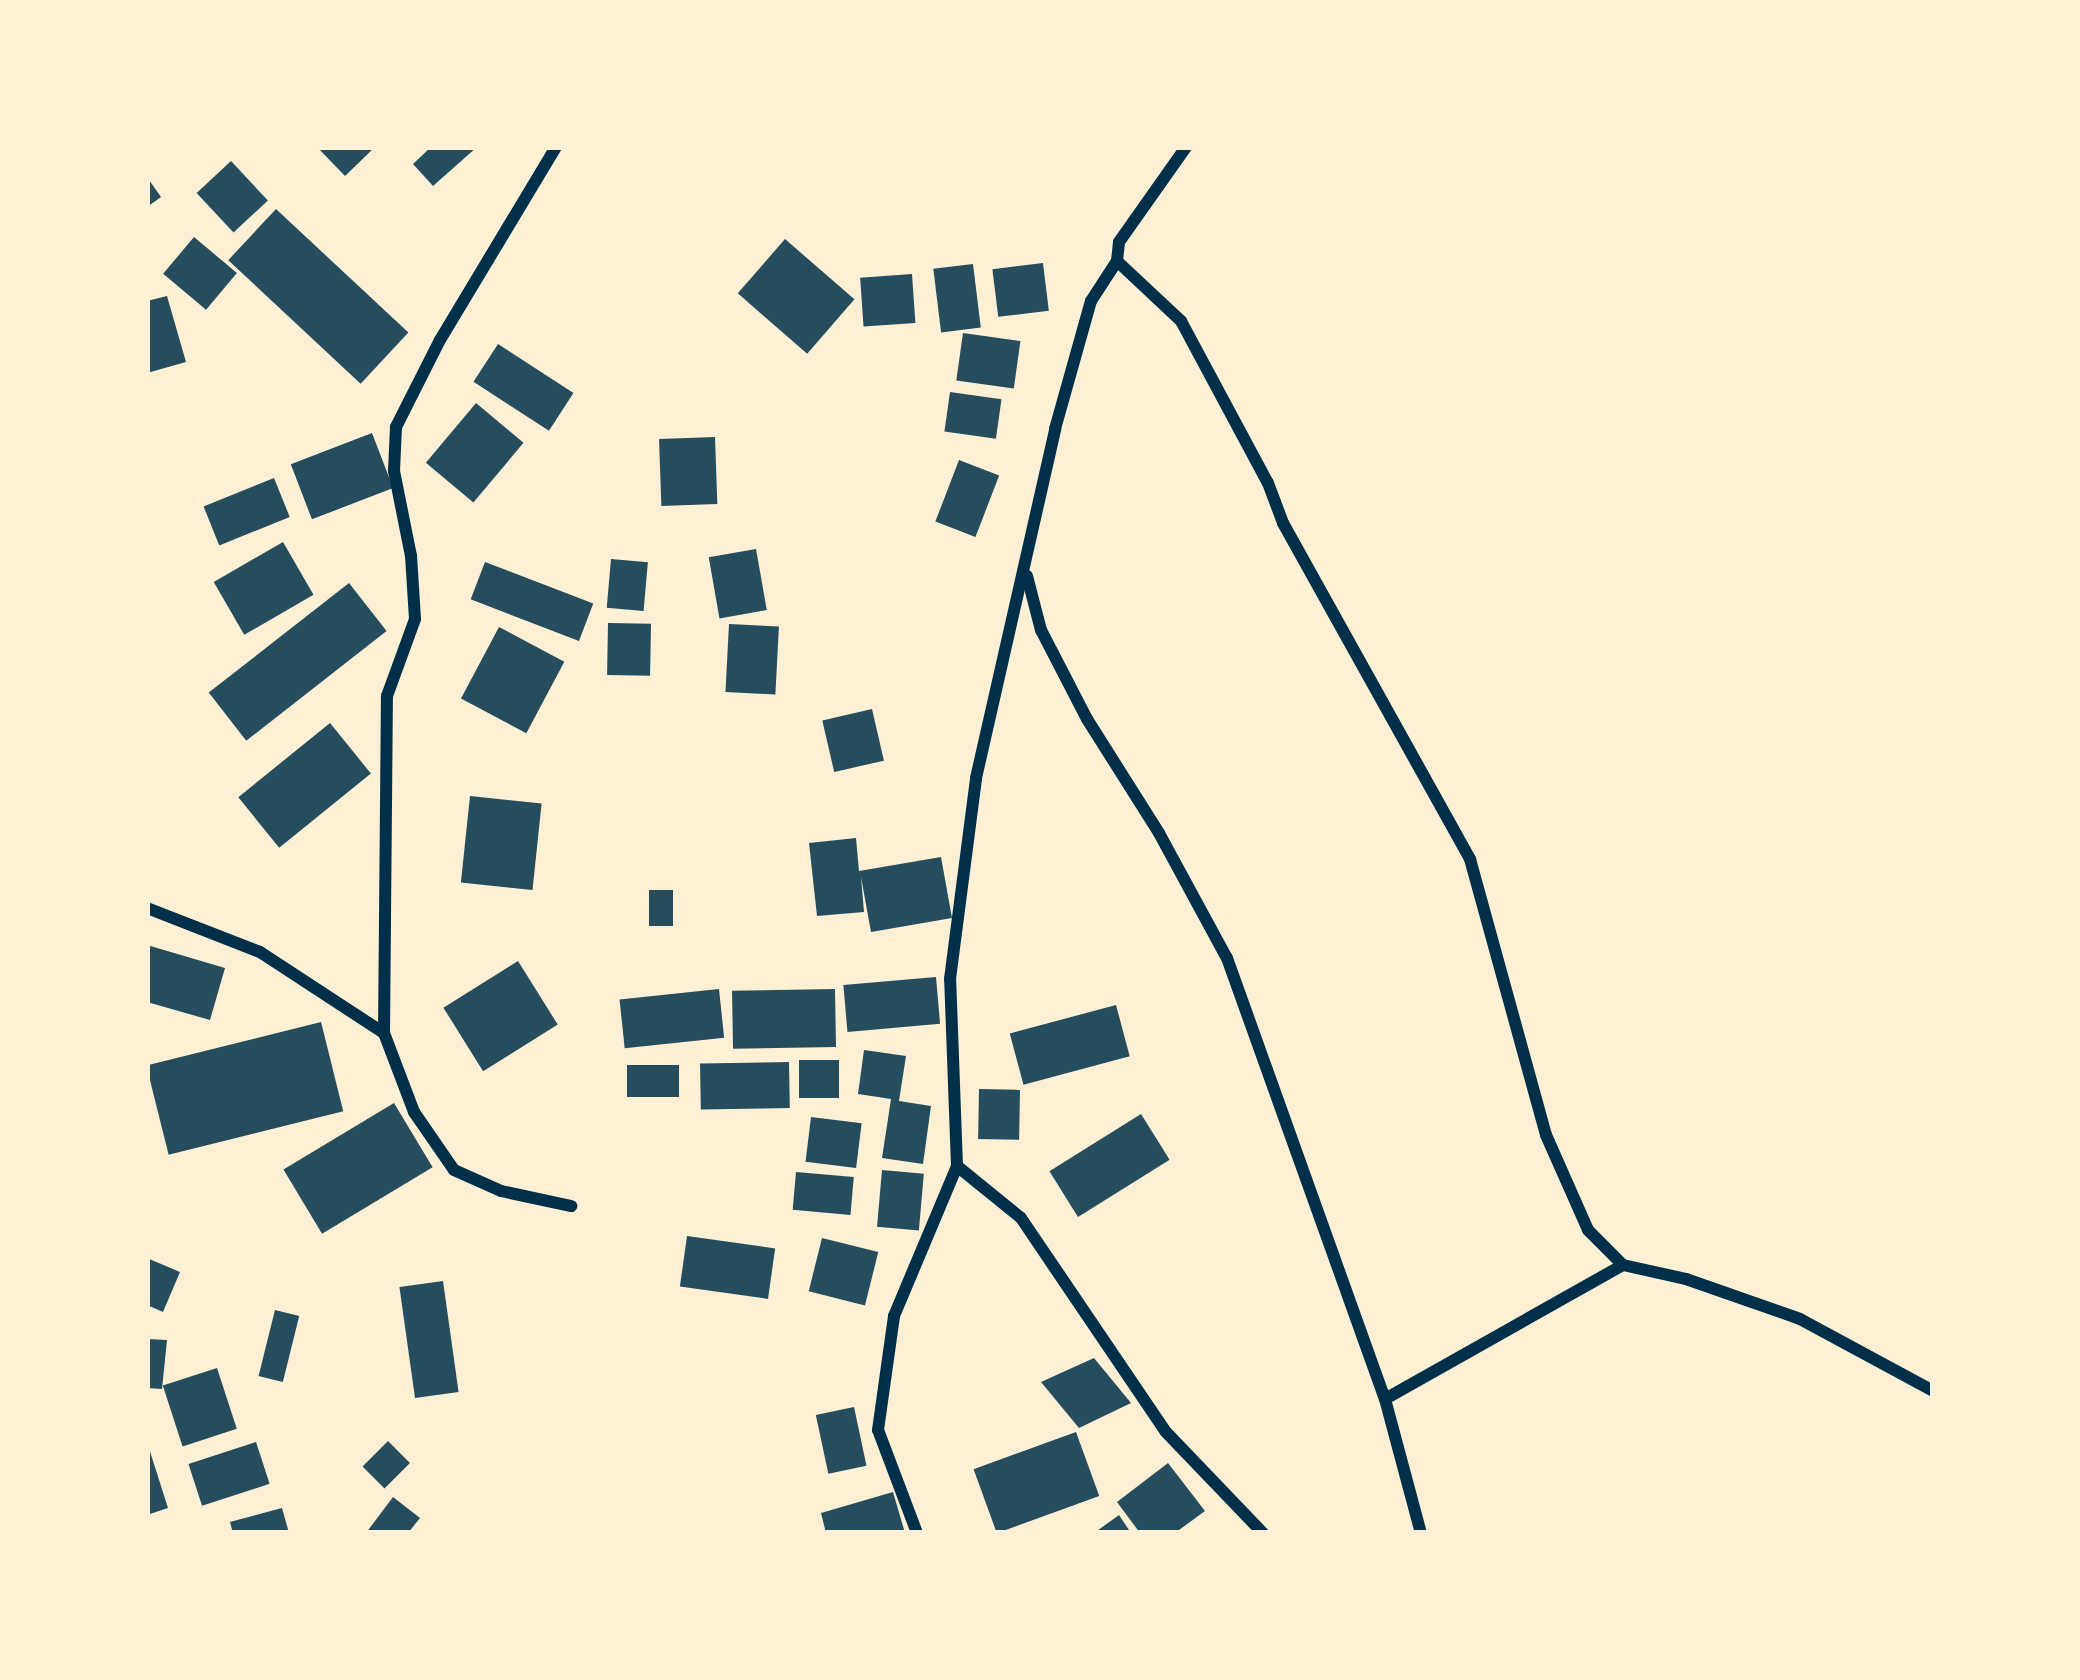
<!DOCTYPE html>
<style>
body{margin:0}
#map{position:relative;width:2080px;height:1680px;overflow:hidden;background:#fdf0d5;font-family:Ubuntu,sans-serif}
div>[style]{position:absolute}
.building>*{inset:0;background:#264d5e;transform-origin:0 0}
.minor>*{height:12px;margin:-6px;padding:0 6px;transform-origin:6px;border-radius:6px;background:#003049}
span{translate:-50% -50%;white-space:nowrap;text-align:center;line-height:1.15;-webkit-text-stroke:9px #fdf0d5;paint-order:stroke}
.frame{position:absolute;inset:0;border:150px solid #fdf0d5;pointer-events:none}
</style>
<div id="map">
<div class="building">
<div style="clip-path:polygon(317px 147px,375px 147px,345px 176px)"></div>
<div style="clip-path:polygon(431px 147px,477px 147px,433px 186px,413px 164px)"></div>
<div style="left:231px;top:161px;width:54px;height:47px;rotate:47deg"></div>
<div style="clip-path:polygon(147px 177px,161px 197px,147px 207px)"></div>
<div style="left:276px;top:209px;width:181px;height:70px;rotate:43deg"></div>
<div style="left:194px;top:237px;width:56px;height:48px;rotate:40deg"></div>
<div style="left:785px;top:239px;width:92px;height:72px;rotate:41deg"></div>
<div style="left:1043px;top:263px;width:48px;height:51px;rotate:83deg"></div>
<div style="left:973px;top:264px;width:64px;height:40px;rotate:83deg"></div>
<div style="left:912px;top:274px;width:49px;height:52px;rotate:86deg"></div>
<div style="clip-path:polygon(167px 296px,186px 362px,147px 373px,147px 301px)"></div>
<div style="left:963px;top:333px;width:58px;height:48px;rotate:8deg"></div>
<div style="left:498px;top:344px;width:90px;height:45px;rotate:33deg"></div>
<div style="left:950px;top:392px;width:52px;height:40px;rotate:8deg"></div>
<div style="left:476px;top:403px;width:62px;height:78px;rotate:40deg"></div>
<div style="left:372px;top:433px;width:59px;height:87px;rotate:69deg"></div>
<div style="left:715px;top:437px;width:67px;height:56px;rotate:88deg"></div>
<div style="left:959px;top:460px;width:43px;height:66px;rotate:21deg"></div>
<div style="left:274px;top:478px;width:42px;height:76px;rotate:68deg"></div>
<div style="left:283px;top:542px;width:61px;height:80px;rotate:60deg"></div>
<div style="left:756px;top:549px;width:62px;height:48px;rotate:80deg"></div>
<div style="left:611px;top:559px;width:37px;height:49px;rotate:5deg"></div>
<div style="left:485px;top:562px;width:116px;height:40px;rotate:21deg"></div>
<div style="left:349px;top:583px;width:61px;height:178px;rotate:52deg"></div>
<div style="left:608px;top:623px;width:43px;height:52px;rotate:1deg"></div>
<div style="left:729px;top:624px;width:50px;height:68px;rotate:3deg"></div>
<div style="left:499px;top:627px;width:74px;height:81px;rotate:28deg"></div>
<div style="left:872px;top:709px;width:53px;height:51px;rotate:77deg"></div>
<div style="left:330px;top:723px;width:65px;height:118px;rotate:51deg"></div>
<div style="left:470px;top:796px;width:72px;height:87px;rotate:6deg"></div>
<div style="clip-path:polygon(856px 838px,859px 871px,941px 857px,952px 918px,871px 932px,861px 877px,864px 912px,817px 916px,809px 843px)"></div>
<div style="left:649px;top:890px;width:24px;height:36px"></div>
<div style="clip-path:polygon(147px 945px,225px 968px,210px 1020px,147px 1002px)"></div>
<div style="left:518px;top:961px;width:75px;height:88px;rotate:58deg"></div>
<div style="left:936px;top:977px;width:47px;height:93px;rotate:85deg"></div>
<div style="left:719px;top:989px;width:49px;height:100px;rotate:84deg"></div>
<div style="left:835px;top:989px;width:58px;height:103px;rotate:89deg"></div>
<div style="left:1116px;top:1005px;width:53px;height:110px;rotate:75deg"></div>
<div style="left:321px;top:1022px;width:92px;height:180px;rotate:76deg"></div>
<div style="clip-path:polygon(864px 1050px,906px 1056px,899px 1101px,931px 1106px,923px 1164px,882px 1158px,891px 1099px,858px 1094px)"></div>
<div style="left:799px;top:1060px;width:40px;height:38px"></div>
<div style="left:789px;top:1062px;width:46px;height:89px;rotate:89deg"></div>
<div style="left:679px;top:1065px;width:32px;height:52px;rotate:90deg"></div>
<div style="left:979px;top:1089px;width:41px;height:50px;rotate:1deg"></div>
<div style="left:394px;top:1103px;width:75px;height:129px;rotate:59deg"></div>
<div style="left:1141px;top:1114px;width:54px;height:108px;rotate:58deg"></div>
<div style="left:811px;top:1117px;width:51px;height:45px;rotate:7deg"></div>
<div style="left:882px;top:1170px;width:42px;height:57px;rotate:5deg"></div>
<div style="left:796px;top:1172px;width:58px;height:38px;rotate:5deg"></div>
<div style="left:687px;top:1236px;width:89px;height:51px;rotate:8deg"></div>
<div style="left:822px;top:1238px;width:58px;height:55px;rotate:14deg"></div>
<div style="clip-path:polygon(147px 1258px,180px 1272px,163px 1312px,147px 1305px)"></div>
<div style="left:443px;top:1281px;width:112px;height:44px;rotate:82deg"></div>
<div style="left:275px;top:1310px;width:25px;height:68px;rotate:14deg"></div>
<div style="clip-path:polygon(147px 1339px,167px 1340px,162px 1389px,147px 1388px)"></div>
<div style="clip-path:polygon(1094px 1358px,1131px 1403px,1079px 1428px,1041px 1382px)"></div>
<div style="left:217px;top:1368px;width:64px;height:57px;rotate:72deg"></div>
<div style="left:854px;top:1407px;width:60px;height:39px;rotate:78deg"></div>
<div style="left:1076px;top:1432px;width:68px;height:109px;rotate:70deg"></div>
<div style="left:388px;top:1441px;width:31px;height:36px;rotate:45deg"></div>
<div style="clip-path:polygon(147px 1442px,168px 1508px,147px 1515px)"></div>
<div style="left:256px;top:1442px;width:44px;height:71px;rotate:72deg"></div>
<div style="clip-path:polygon(1168px 1463px,1205px 1511px,1175px 1533px,1140px 1533px,1117px 1502px)"></div>
<div style="clip-path:polygon(893px 1492px,905px 1533px,826px 1533px,821px 1513px)"></div>
<div style="clip-path:polygon(393px 1497px,420px 1518px,408px 1533px,366px 1533px)"></div>
<div style="clip-path:polygon(282px 1508px,289px 1533px,233px 1533px,230px 1522px)"></div>
<div style="clip-path:polygon(1119px 1515px,1131px 1533px,1094px 1533px)"></div>
</div>
<div class="minor">
<div style="left:1117px;top:261px;width:88px;rotate:43.2deg"></div>
<div style="left:1181px;top:321px;width:184px;rotate:61.8deg"></div>
<div style="left:1268px;top:483px;width:43px;rotate:69.4deg"></div>
<div style="left:1283px;top:523px;width:385px;rotate:60.9deg"></div>
<div style="left:1470px;top:859px;width:286px;rotate:74.6deg"></div>
<div style="left:1546px;top:1135px;width:104px;rotate:66.1deg"></div>
<div style="left:1588px;top:1230px;width:49px;rotate:45deg"></div>
<div style="left:1027px;top:576px;width:56px;rotate:75.5deg"></div>
<div style="left:1041px;top:630px;width:100px;rotate:62.7deg"></div>
<div style="left:1087px;top:719px;width:135px;rotate:57.7deg"></div>
<div style="left:1159px;top:833px;width:142px;rotate:61.5deg"></div>
<div style="left:1227px;top:958px;width:468px;rotate:70.3deg"></div>
<div style="left:1385px;top:1399px;width:139px;rotate:75deg"></div>
<div style="left:147px;top:908px;width:121px;rotate:21.3deg"></div>
<div style="left:260px;top:952px;width:148px;rotate:33.2deg"></div>
<div style="left:384px;top:1033px;width:85px;rotate:69.2deg"></div>
<div style="left:414px;top:1112px;width:70px;rotate:55.4deg"></div>
<div style="left:454px;top:1170px;width:51px;rotate:24.1deg"></div>
<div style="left:501px;top:1191px;width:72px;rotate:12.1deg"></div>
<div style="left:384px;top:1033px;width:337px;rotate:-89.5deg"></div>
<div style="left:387px;top:696px;width:82px;rotate:-70deg"></div>
<div style="left:415px;top:619px;width:63px;rotate:-93.6deg"></div>
<div style="left:411px;top:556px;width:87px;rotate:-101.3deg"></div>
<div style="left:394px;top:471px;width:44px;rotate:-87.4deg"></div>
<div style="left:396px;top:427px;width:97px;rotate:-63.2deg"></div>
<div style="left:440px;top:340px;width:225px;rotate:-59deg"></div>
<div style="left:957px;top:1166px;width:82px;rotate:39.1deg"></div>
<div style="left:1021px;top:1218px;width:258px;rotate:55.9deg"></div>
<div style="left:1166px;top:1432px;width:140px;rotate:46.2deg"></div>
<div style="left:1385px;top:1399px;width:273px;rotate:-29.4deg"></div>
<div style="left:1623px;top:1265px;width:65px;rotate:12.5deg"></div>
<div style="left:1686px;top:1279px;width:121px;rotate:19.3deg"></div>
<div style="left:1800px;top:1319px;width:151px;rotate:28.4deg"></div>
<div style="left:917px;top:1533px;width:110px;rotate:-110.7deg"></div>
<div style="left:878px;top:1430px;width:115px;rotate:-82deg"></div>
<div style="left:894px;top:1316px;width:163px;rotate:-67.2deg"></div>
<div style="left:957px;top:1166px;width:187px;rotate:-92.1deg"></div>
<div style="left:950px;top:979px;width:203px;rotate:-82.6deg"></div>
<div style="left:976px;top:778px;width:358px;rotate:-77.2deg"></div>
<div style="left:1055px;top:429px;width:133px;rotate:-74.3deg"></div>
<div style="left:1091px;top:301px;width:48px;rotate:-57deg"></div>
<div style="left:1117px;top:261px;width:19px;rotate:-84deg"></div>
<div style="left:1119px;top:242px;width:116px;rotate:-54.8deg"></div>
</div>
<div class="frame"></div>
</div>
